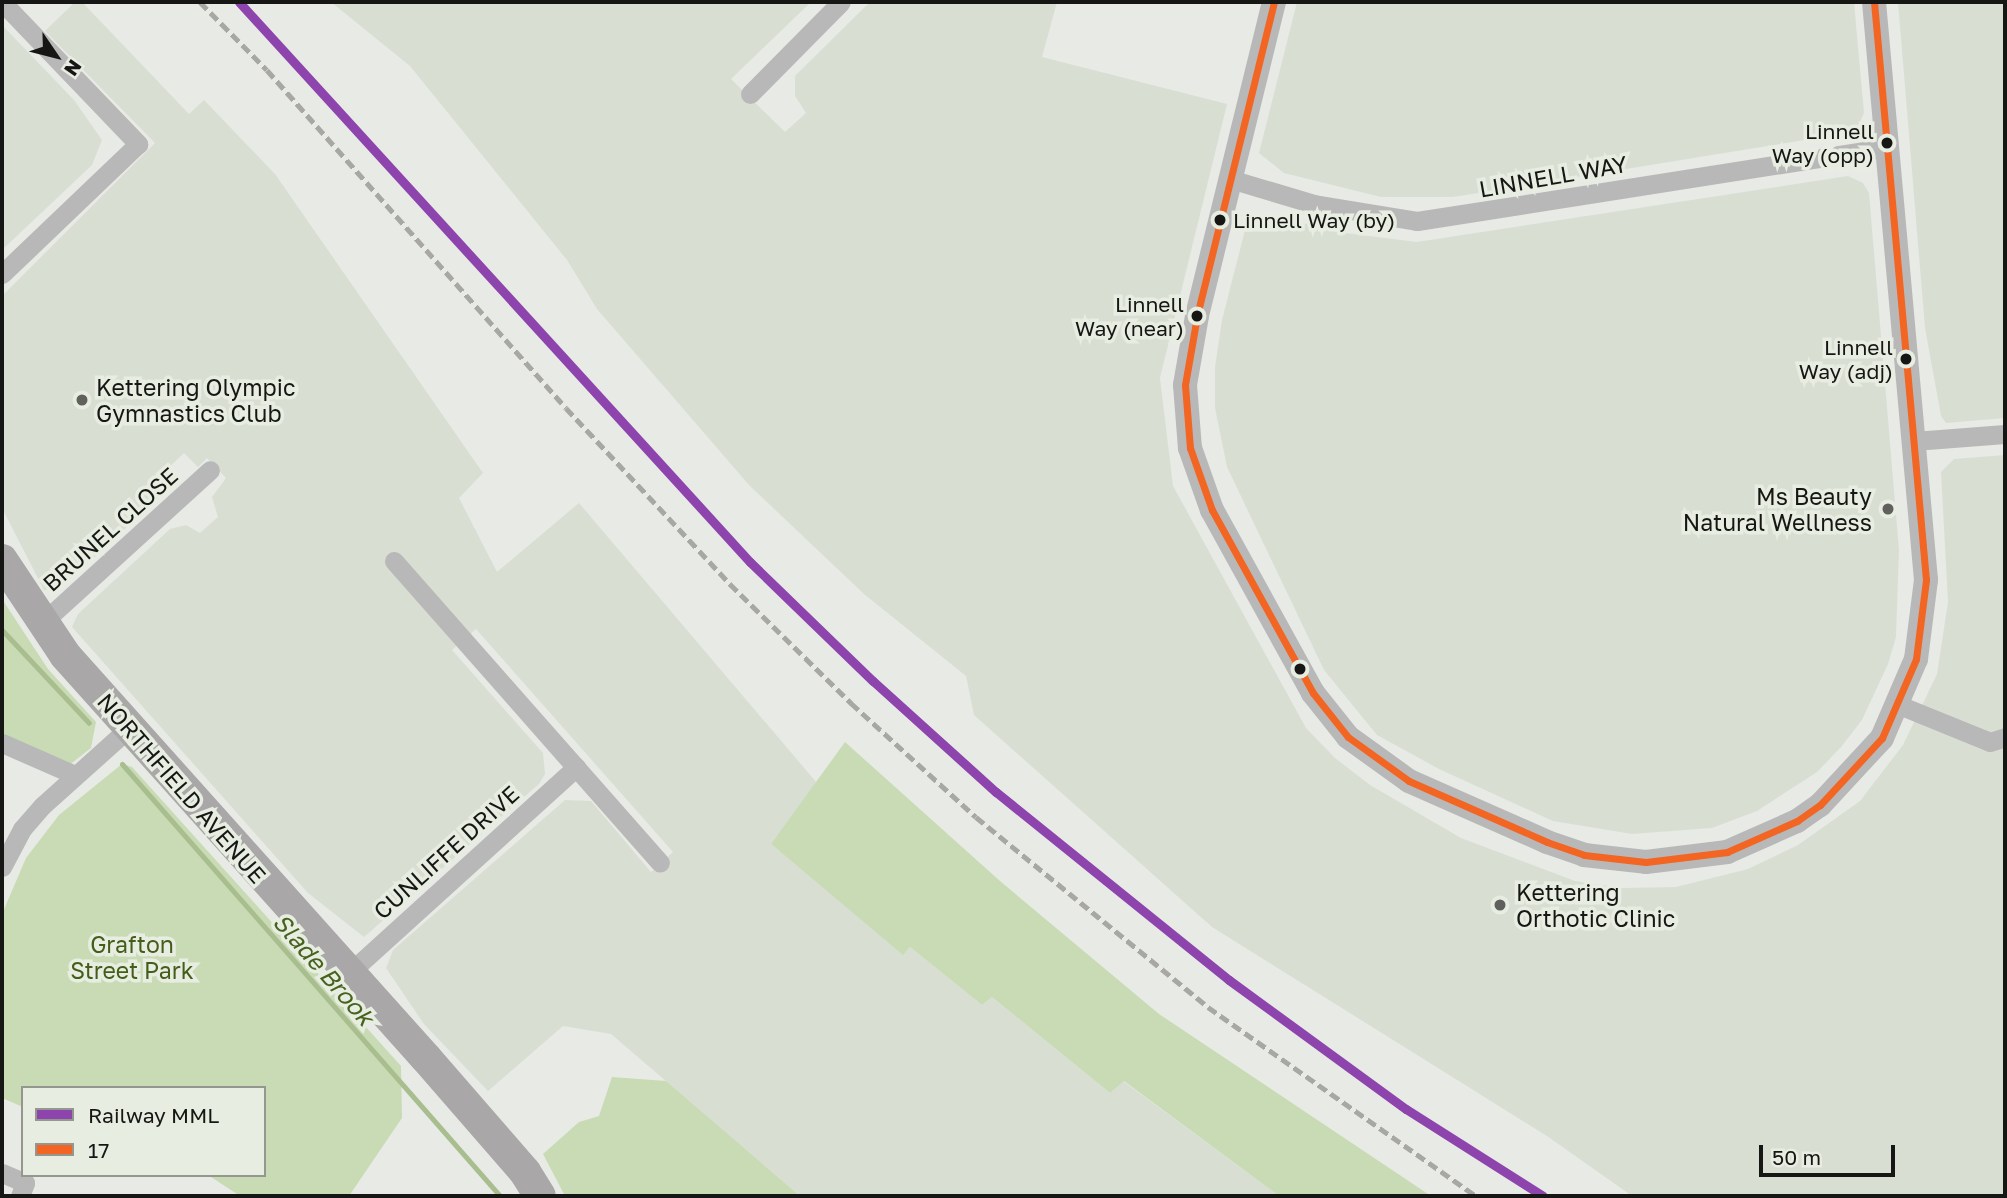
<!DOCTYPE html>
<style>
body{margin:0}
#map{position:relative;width:2007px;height:1198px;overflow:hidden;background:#e8eae5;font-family:"Golos Text",sans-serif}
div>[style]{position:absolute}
.built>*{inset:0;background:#d9ded3}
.green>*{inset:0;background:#c9dbb5}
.stream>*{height:5px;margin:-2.5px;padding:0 2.5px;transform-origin:2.5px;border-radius:2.5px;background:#a9be8f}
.minor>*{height:19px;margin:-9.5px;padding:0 9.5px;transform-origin:9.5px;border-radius:9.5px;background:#b9b8b8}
.tertiary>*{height:24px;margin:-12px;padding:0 12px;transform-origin:12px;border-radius:12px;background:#b9b8b8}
.primary>*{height:32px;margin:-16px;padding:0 16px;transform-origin:16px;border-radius:16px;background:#a9a7a7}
.rail>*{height:5px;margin-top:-2.5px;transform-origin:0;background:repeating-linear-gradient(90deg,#a7a7a4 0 10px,transparent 0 15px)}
.bus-1>*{height:7px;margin:-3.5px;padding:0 3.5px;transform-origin:3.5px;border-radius:3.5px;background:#f26522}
.rail-1>*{height:9px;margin:-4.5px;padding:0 4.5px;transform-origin:4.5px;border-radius:4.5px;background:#8e44ad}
.dots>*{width:19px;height:19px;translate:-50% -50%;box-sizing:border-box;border:4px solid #e8ede2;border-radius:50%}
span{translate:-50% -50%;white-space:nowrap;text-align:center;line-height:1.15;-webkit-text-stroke:7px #e8ede2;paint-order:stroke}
.bus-label{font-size:21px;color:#161714}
.right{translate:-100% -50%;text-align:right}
.left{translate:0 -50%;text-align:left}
.street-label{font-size:23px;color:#161714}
.poi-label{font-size:23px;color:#161714}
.park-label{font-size:23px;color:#435e19}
.water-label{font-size:24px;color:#46621d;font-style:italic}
.frame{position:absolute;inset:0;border:4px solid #161714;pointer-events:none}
.legend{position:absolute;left:21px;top:1086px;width:245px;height:91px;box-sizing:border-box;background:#e8ede2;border:2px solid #949790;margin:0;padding:9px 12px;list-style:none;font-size:21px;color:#161714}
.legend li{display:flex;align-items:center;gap:14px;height:35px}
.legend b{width:35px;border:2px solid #949790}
.north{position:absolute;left:21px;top:21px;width:70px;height:70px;-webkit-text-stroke:5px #e8ede2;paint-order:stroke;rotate:125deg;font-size:19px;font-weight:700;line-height:28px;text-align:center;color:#161714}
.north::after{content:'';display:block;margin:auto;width:24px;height:32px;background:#161714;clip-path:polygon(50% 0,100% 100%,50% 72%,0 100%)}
.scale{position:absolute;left:1759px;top:1145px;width:136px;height:32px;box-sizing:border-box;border:4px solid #161714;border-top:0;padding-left:9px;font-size:21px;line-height:24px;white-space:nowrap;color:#161714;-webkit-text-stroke:5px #e8ede2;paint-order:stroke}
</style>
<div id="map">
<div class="built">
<div style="clip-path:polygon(75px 2px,82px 2px,189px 114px,204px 100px,275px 174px,483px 473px,459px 498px,497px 572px,579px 503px,817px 783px,771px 844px,903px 954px,910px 947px,982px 1005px,992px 997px,1110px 1093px,1123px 1081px,1279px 1196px,800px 1196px,611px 1034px,563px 1026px,488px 1091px,424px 1024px,386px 968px,393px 950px,565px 800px,591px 801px,651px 872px,673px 852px,476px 629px,452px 650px,543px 753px,545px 774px,539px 784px,364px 937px,308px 893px,72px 627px,78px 614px,170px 529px,186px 525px,200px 533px,218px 517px,212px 497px,226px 478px,207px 458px,198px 467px,184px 453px,162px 474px,172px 486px,115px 538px,105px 527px,85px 545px,96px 556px,60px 588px,44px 590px,2px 508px,2px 296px,155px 143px,45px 31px)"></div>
<div style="clip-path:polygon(331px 2px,811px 2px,731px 79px,785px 132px,806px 113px,795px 96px,795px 76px,870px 2px,1057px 2px,1042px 57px,1227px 104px,1160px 378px,1173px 486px,1306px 728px,1335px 758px,1370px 785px,1461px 838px,1575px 881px,1621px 888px,1676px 887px,1748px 869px,1798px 845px,1860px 801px,1903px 745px,1937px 674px,1948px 602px,1941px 472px,1954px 459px,2005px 455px,2005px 1196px,1632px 1196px,1547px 1136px,1212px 927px,974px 715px,966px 676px,864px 594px,749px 485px,597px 309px,567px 260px,410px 66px)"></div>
<div style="clip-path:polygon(1297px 2px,1854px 2px,1864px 113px,1857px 128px,1847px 133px,1453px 197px,1381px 197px,1284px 173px,1259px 153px)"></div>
<div style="clip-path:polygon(1898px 2px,2005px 2px,2005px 418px,1946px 423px,1941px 416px,1925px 328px)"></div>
<div style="clip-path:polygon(2px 25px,74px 100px,102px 140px,92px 165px,2px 250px)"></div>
<div style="clip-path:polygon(1848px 176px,1863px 183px,1869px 193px,1899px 550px,1896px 637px,1888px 664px,1862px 720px,1841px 747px,1817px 772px,1757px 811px,1712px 828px,1632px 834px,1553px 821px,1439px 769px,1377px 735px,1324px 670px,1227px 467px,1215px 408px,1215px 367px,1222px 320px,1245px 230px,1252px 218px,1269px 214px,1337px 232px,1417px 242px)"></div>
</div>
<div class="green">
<div style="clip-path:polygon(2px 599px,48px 669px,96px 722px,91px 748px,68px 766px,2px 740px)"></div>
<div style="clip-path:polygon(845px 742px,1000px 881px,1159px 1014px,1431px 1196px,1279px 1196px,1124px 1081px,1110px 1093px,992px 997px,982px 1005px,910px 947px,903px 955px,771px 844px)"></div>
<div style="clip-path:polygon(122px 764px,132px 767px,401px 1066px,402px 1118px,349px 1196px,240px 1196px,208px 1175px,264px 1175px,264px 1088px,23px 1088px,23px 1107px,2px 1098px,2px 914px,26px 858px,59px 815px)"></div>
<div style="clip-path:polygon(612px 1077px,666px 1081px,800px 1196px,565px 1196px,543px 1154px,579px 1122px,599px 1116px)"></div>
</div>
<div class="stream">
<div style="left:2px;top:630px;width:127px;rotate:46.9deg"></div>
<div style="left:122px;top:764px;width:574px;rotate:48.81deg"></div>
</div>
<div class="minor">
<div style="left:2px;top:2px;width:197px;rotate:46.2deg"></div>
<div style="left:138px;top:144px;width:188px;rotate:136.3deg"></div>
<div style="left:750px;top:94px;width:129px;rotate:-45.3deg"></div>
<div style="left:1230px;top:179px;width:88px;rotate:16.6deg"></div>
<div style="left:1314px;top:204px;width:104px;rotate:9.4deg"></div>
<div style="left:1417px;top:221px;width:476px;rotate:-8.9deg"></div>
<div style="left:1914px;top:441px;width:91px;rotate:-4.4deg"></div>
<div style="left:394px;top:561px;width:402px;rotate:48.6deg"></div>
<div style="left:42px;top:623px;width:227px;rotate:-42.3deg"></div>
<div style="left:1899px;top:705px;width:98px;rotate:22.1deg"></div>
<div style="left:1990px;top:742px;width:16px;rotate:-18deg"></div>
<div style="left:2px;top:743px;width:80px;rotate:23.7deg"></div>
<div style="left:2px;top:867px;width:43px;rotate:-62.2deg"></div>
<div style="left:22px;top:829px;width:30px;rotate:-49deg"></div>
<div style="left:42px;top:806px;width:118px;rotate:-41.9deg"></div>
<div style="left:348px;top:974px;width:308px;rotate:-42.2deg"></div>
<div style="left:2px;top:1173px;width:25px;rotate:23deg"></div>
<div style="left:25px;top:1183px;width:14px;rotate:111deg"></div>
</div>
<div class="tertiary">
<div style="left:1274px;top:2px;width:323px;rotate:103.8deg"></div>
<div style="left:1197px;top:316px;width:70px;rotate:99.9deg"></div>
<div style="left:1185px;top:385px;width:63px;rotate:85.5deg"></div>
<div style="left:1190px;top:448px;width:66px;rotate:70.5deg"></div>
<div style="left:1212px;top:510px;width:209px;rotate:61.1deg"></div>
<div style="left:1313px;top:693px;width:56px;rotate:51.5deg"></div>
<div style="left:1348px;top:737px;width:75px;rotate:35.8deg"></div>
<div style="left:1409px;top:781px;width:151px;rotate:23.8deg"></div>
<div style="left:1547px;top:842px;width:39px;rotate:19deg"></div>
<div style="left:1584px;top:855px;width:62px;rotate:6.4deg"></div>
<div style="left:1646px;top:862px;width:82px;rotate:-7deg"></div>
<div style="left:1727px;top:852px;width:77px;rotate:-23.9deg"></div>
<div style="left:1797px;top:821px;width:28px;rotate:-35deg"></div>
<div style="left:1820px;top:805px;width:91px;rotate:-47.2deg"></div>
<div style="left:1882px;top:738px;width:86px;rotate:-66.7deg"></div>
<div style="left:1916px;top:659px;width:80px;rotate:-82.8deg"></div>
<div style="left:1926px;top:580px;width:580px;rotate:-95.14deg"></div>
</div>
<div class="primary">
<div style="left:2px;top:560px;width:114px;rotate:56.4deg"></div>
<div style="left:65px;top:655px;width:541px;rotate:48.15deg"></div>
<div style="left:426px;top:1058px;width:151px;rotate:49deg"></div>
<div style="left:525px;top:1172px;width:28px;rotate:58deg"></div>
</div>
<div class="rail">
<div style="left:200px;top:2px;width:95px;rotate:45.4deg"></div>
<div style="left:267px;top:70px;width:451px;rotate:48.5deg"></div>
<div style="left:566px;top:408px;width:241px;rotate:47deg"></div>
<div style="left:730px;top:584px;width:170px;rotate:44.5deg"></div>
<div style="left:851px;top:703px;width:169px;rotate:42.4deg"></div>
<div style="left:976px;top:817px;width:300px;rotate:39.3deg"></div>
<div style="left:1208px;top:1007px;width:328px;rotate:35.2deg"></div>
</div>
<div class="bus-1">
<div style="left:1274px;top:2px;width:323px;rotate:103.8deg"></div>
<div style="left:1197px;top:316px;width:70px;rotate:99.9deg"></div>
<div style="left:1185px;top:385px;width:63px;rotate:85.5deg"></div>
<div style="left:1190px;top:448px;width:66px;rotate:70.5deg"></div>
<div style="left:1212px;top:510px;width:209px;rotate:61.1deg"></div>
<div style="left:1313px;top:693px;width:56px;rotate:51.5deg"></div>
<div style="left:1348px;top:737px;width:75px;rotate:35.8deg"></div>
<div style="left:1409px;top:781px;width:151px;rotate:23.8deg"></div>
<div style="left:1547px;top:842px;width:39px;rotate:19deg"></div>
<div style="left:1584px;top:855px;width:62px;rotate:6.4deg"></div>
<div style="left:1646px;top:862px;width:82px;rotate:-7deg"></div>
<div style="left:1727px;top:852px;width:77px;rotate:-23.9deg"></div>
<div style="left:1797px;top:821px;width:28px;rotate:-35deg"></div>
<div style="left:1820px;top:805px;width:91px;rotate:-47.2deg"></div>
<div style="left:1882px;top:738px;width:86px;rotate:-66.7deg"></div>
<div style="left:1916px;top:659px;width:80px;rotate:-82.8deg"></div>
<div style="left:1926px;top:580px;width:580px;rotate:-95.14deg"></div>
</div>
<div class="rail-1">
<div style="left:239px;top:2px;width:758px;rotate:47.62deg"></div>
<div style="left:750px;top:562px;width:171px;rotate:44.1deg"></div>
<div style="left:873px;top:681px;width:166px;rotate:42.1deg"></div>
<div style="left:996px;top:792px;width:299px;rotate:38.9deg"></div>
<div style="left:1229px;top:980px;width:219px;rotate:36.1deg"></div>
<div style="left:1406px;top:1109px;width:162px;rotate:32.4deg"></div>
</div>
<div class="dots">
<div style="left:1887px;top:143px;background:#161714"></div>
<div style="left:1220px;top:220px;background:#161714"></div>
<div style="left:1197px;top:316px;background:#161714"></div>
<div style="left:1906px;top:359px;background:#161714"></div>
<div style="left:82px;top:400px;background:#60615d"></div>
<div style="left:1888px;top:509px;background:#60615d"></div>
<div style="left:1300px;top:669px;background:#161714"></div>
<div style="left:1500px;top:905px;background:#60615d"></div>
</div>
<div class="bus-label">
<span class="right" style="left:1874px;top:143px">Linnell<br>Way (opp)</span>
<span class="left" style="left:1233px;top:220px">Linnell Way (by)</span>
<span class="right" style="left:1184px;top:316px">Linnell<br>Way (near)</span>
<span class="right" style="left:1893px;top:359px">Linnell<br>Way (adj)</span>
</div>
<div class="street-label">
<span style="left:1553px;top:176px;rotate:-10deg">LINNELL WAY</span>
<span style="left:110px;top:529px;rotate:-42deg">BRUNEL CLOSE</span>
<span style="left:182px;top:788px;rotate:49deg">NORTHFIELD AVENUE</span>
<span style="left:446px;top:852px;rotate:-42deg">CUNLIFFE DRIVE</span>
</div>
<div class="poi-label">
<span class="left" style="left:96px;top:400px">Kettering Olympic<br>Gymnastics Club</span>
<span class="right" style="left:1872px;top:509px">Ms Beauty<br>Natural Wellness</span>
<span class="left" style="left:1516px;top:905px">Kettering<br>Orthotic Clinic</span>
</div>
<div class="park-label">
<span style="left:132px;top:957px">Grafton<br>Street Park</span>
</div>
<div class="water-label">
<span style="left:324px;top:969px;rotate:49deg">Slade Brook</span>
</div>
<div class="frame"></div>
<ul class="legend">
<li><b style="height:9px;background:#8e44ad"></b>Railway MML</li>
<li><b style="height:9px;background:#f26522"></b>17</li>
</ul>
<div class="north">N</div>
<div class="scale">50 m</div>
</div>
